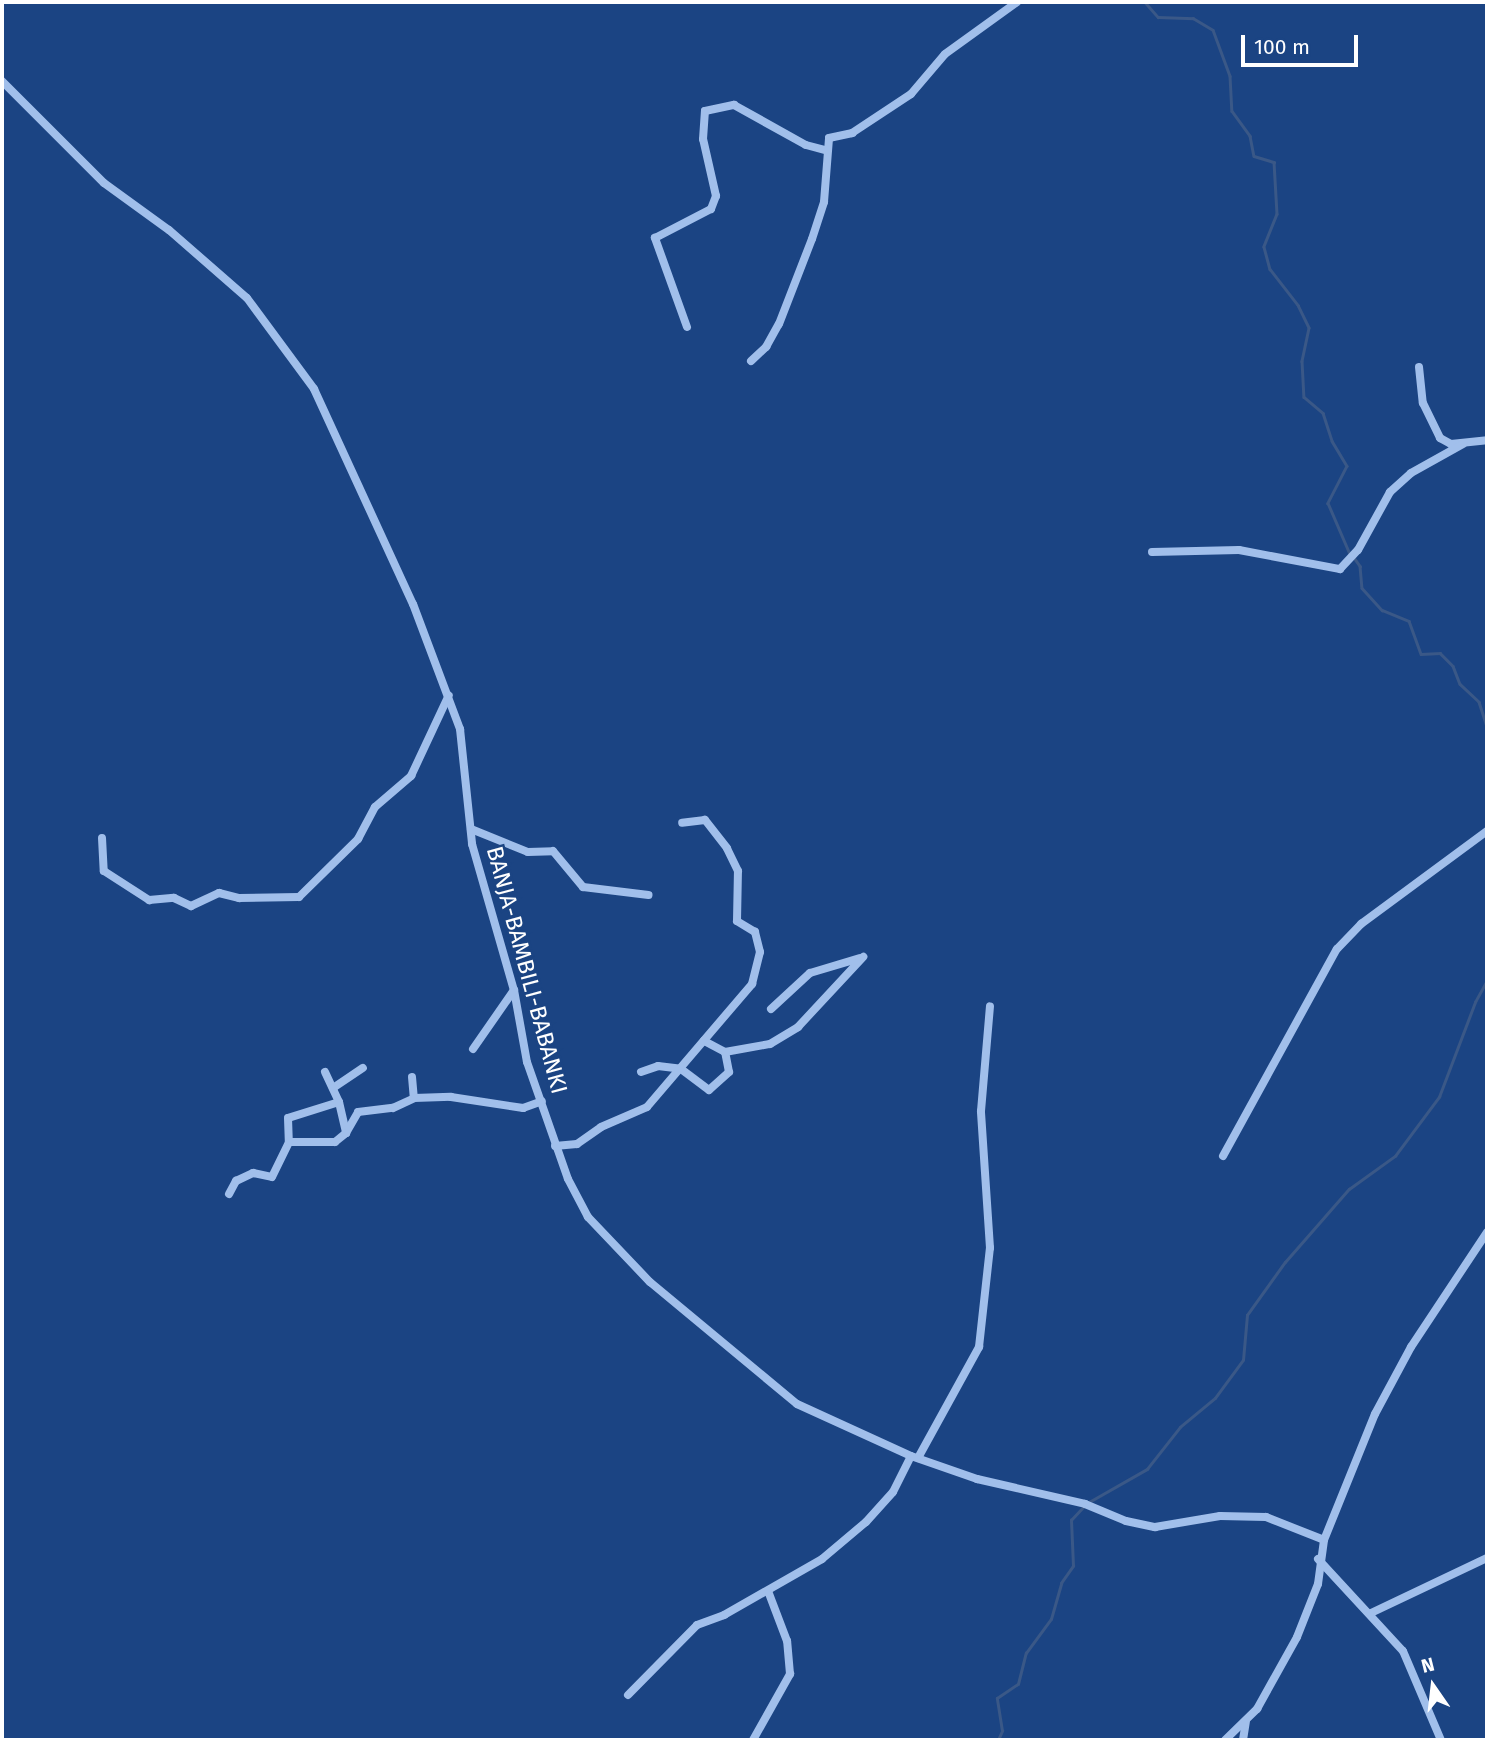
<!DOCTYPE html>
<style>
body{margin:0}
#map{position:relative;width:1489px;height:1742px;overflow:hidden;background:#1b4483;font-family:"Fira Sans",sans-serif}
div>[style]{position:absolute}
.stream>*{height:2.5px;margin:-1.25px;padding:0 1.25px;transform-origin:1.25px;border-radius:1.25px;background:#3a5887}
.minor>*{height:8px;margin:-4px;padding:0 4px;transform-origin:4px;border-radius:4px;background:#a1bfeb}
span{translate:-50% -50%;white-space:nowrap;text-align:center;line-height:1.15;-webkit-text-stroke:5px #1b4483;paint-order:stroke}
.street-label{font-size:23px;color:#fff}
.frame{position:absolute;inset:0;border:4px solid #fff;pointer-events:none}
.north{position:absolute;left:1398px;top:1651px;width:70px;height:70px;-webkit-text-stroke:5px #1b4483;paint-order:stroke;rotate:346deg;font-size:19px;font-weight:700;line-height:28px;text-align:center;color:#fff}
.north::after{content:'';display:block;margin:auto;width:24px;height:32px;background:#fff;clip-path:polygon(50% 0,100% 100%,50% 72%,0 100%)}
.scale{position:absolute;left:1241px;top:35px;width:117px;height:32px;box-sizing:border-box;border:4px solid #fff;border-top:0;padding-left:9px;font-size:21px;line-height:24px;white-space:nowrap;color:#fff;-webkit-text-stroke:5px #1b4483;paint-order:stroke}
</style>
<div id="map">
<div class="stream">
<div style="left:1145px;top:2px;width:20px;rotate:49deg"></div>
<div style="left:1158px;top:17px;width:35px;rotate:2deg"></div>
<div style="left:1193px;top:18px;width:23px;rotate:31deg"></div>
<div style="left:1213px;top:30px;width:49px;rotate:69.7deg"></div>
<div style="left:1230px;top:76px;width:35px;rotate:87deg"></div>
<div style="left:1232px;top:111px;width:31px;rotate:54deg"></div>
<div style="left:1250px;top:136px;width:20px;rotate:79deg"></div>
<div style="left:1254px;top:156px;width:21px;rotate:17deg"></div>
<div style="left:1274px;top:162px;width:52px;rotate:86.7deg"></div>
<div style="left:1277px;top:214px;width:35px;rotate:112deg"></div>
<div style="left:1264px;top:247px;width:23px;rotate:75deg"></div>
<div style="left:1270px;top:269px;width:46px;rotate:52.1deg"></div>
<div style="left:1298px;top:305px;width:25px;rotate:64deg"></div>
<div style="left:1309px;top:328px;width:34px;rotate:102deg"></div>
<div style="left:1302px;top:361px;width:36px;rotate:87deg"></div>
<div style="left:1304px;top:397px;width:25px;rotate:40deg"></div>
<div style="left:1323px;top:413px;width:29px;rotate:72deg"></div>
<div style="left:1332px;top:441px;width:29px;rotate:59deg"></div>
<div style="left:1347px;top:466px;width:42px;rotate:117.2deg"></div>
<div style="left:1328px;top:503px;width:56px;rotate:66.7deg"></div>
<div style="left:1355px;top:559px;width:9px;rotate:54deg"></div>
<div style="left:1360px;top:566px;width:22px;rotate:85deg"></div>
<div style="left:1362px;top:588px;width:30px;rotate:48deg"></div>
<div style="left:1382px;top:610px;width:29px;rotate:22deg"></div>
<div style="left:1409px;top:621px;width:35px;rotate:70deg"></div>
<div style="left:1421px;top:654px;width:19px;rotate:-3deg"></div>
<div style="left:1440px;top:653px;width:18px;rotate:45deg"></div>
<div style="left:1453px;top:666px;width:19px;rotate:69deg"></div>
<div style="left:1460px;top:684px;width:26px;rotate:43deg"></div>
<div style="left:1479px;top:702px;width:26px;rotate:72deg"></div>
<div style="left:1089px;top:1502px;width:67px;rotate:-29.6deg"></div>
<div style="left:1147px;top:1469px;width:53px;rotate:-51.8deg"></div>
<div style="left:1180px;top:1427px;width:45px;rotate:-39.6deg"></div>
<div style="left:1215px;top:1398px;width:47px;rotate:-53.6deg"></div>
<div style="left:1243px;top:1360px;width:45px;rotate:-84.9deg"></div>
<div style="left:1247px;top:1315px;width:65px;rotate:-54.4deg"></div>
<div style="left:1285px;top:1262px;width:97px;rotate:-48.8deg"></div>
<div style="left:1349px;top:1189px;width:57px;rotate:-35.7deg"></div>
<div style="left:1395px;top:1156px;width:74px;rotate:-53.3deg"></div>
<div style="left:1439px;top:1097px;width:102px;rotate:-69.2deg"></div>
<div style="left:1475px;top:1002px;width:25px;rotate:-61deg"></div>
<div style="left:998px;top:1740px;width:10px;rotate:-66deg"></div>
<div style="left:1002px;top:1731px;width:33px;rotate:-99deg"></div>
<div style="left:997px;top:1698px;width:25px;rotate:-34deg"></div>
<div style="left:1018px;top:1684px;width:32px;rotate:-76deg"></div>
<div style="left:1026px;top:1653px;width:42px;rotate:-53.7deg"></div>
<div style="left:1051px;top:1619px;width:37px;rotate:-74deg"></div>
<div style="left:1061px;top:1583px;width:21px;rotate:-55deg"></div>
<div style="left:1073px;top:1566px;width:46px;rotate:-92.5deg"></div>
<div style="left:1071px;top:1520px;width:19px;rotate:-47deg"></div>
</div>
<div class="minor">
<div style="left:2px;top:81px;width:144px;rotate:45deg"></div>
<div style="left:104px;top:183px;width:80px;rotate:35.9deg"></div>
<div style="left:169px;top:230px;width:103px;rotate:41.1deg"></div>
<div style="left:247px;top:298px;width:113px;rotate:53.6deg"></div>
<div style="left:314px;top:389px;width:237px;rotate:65.3deg"></div>
<div style="left:413px;top:604px;width:134px;rotate:69.4deg"></div>
<div style="left:460px;top:729px;width:116px;rotate:84deg"></div>
<div style="left:472px;top:844px;width:152px;rotate:74deg"></div>
<div style="left:514px;top:990px;width:73px;rotate:79.8deg"></div>
<div style="left:527px;top:1062px;width:124px;rotate:70.7deg"></div>
<div style="left:568px;top:1179px;width:43px;rotate:62.2deg"></div>
<div style="left:588px;top:1217px;width:90px;rotate:46.4deg"></div>
<div style="left:650px;top:1282px;width:191px;rotate:39.7deg"></div>
<div style="left:797px;top:1404px;width:125px;rotate:24.5deg"></div>
<div style="left:911px;top:1456px;width:70px;rotate:19.2deg"></div>
<div style="left:977px;top:1479px;width:111px;rotate:13deg"></div>
<div style="left:1085px;top:1504px;width:44px;rotate:22.5deg"></div>
<div style="left:1126px;top:1521px;width:30px;rotate:12deg"></div>
<div style="left:1155px;top:1527px;width:66px;rotate:-9.6deg"></div>
<div style="left:1220px;top:1516px;width:46px;rotate:1.2deg"></div>
<div style="left:1266px;top:1517px;width:62px;rotate:21.6deg"></div>
<div style="left:1324px;top:1540px;width:136px;rotate:-68deg"></div>
<div style="left:1375px;top:1414px;width:76px;rotate:-61.8deg"></div>
<div style="left:1411px;top:1347px;width:138px;rotate:-56.5deg"></div>
<div style="left:687px;top:327px;width:95px;rotate:-109.8deg"></div>
<div style="left:655px;top:238px;width:63px;rotate:-27.4deg"></div>
<div style="left:711px;top:209px;width:14px;rotate:-69deg"></div>
<div style="left:716px;top:196px;width:58px;rotate:-102.8deg"></div>
<div style="left:703px;top:139px;width:28px;rotate:-86deg"></div>
<div style="left:705px;top:111px;width:30px;rotate:-12deg"></div>
<div style="left:734px;top:105px;width:82px;rotate:29.1deg"></div>
<div style="left:806px;top:145px;width:20px;rotate:15deg"></div>
<div style="left:751px;top:361px;width:21px;rotate:-43deg"></div>
<div style="left:766px;top:347px;width:26px;rotate:-61deg"></div>
<div style="left:779px;top:324px;width:91px;rotate:-68.8deg"></div>
<div style="left:812px;top:239px;width:39px;rotate:-72deg"></div>
<div style="left:824px;top:202px;width:64px;rotate:-85.5deg"></div>
<div style="left:829px;top:138px;width:24px;rotate:-12deg"></div>
<div style="left:852px;top:133px;width:71px;rotate:-33.5deg"></div>
<div style="left:911px;top:94px;width:52px;rotate:-49.6deg"></div>
<div style="left:945px;top:54px;width:89px;rotate:-35.8deg"></div>
<div style="left:1419px;top:367px;width:36px;rotate:84deg"></div>
<div style="left:1423px;top:403px;width:39px;rotate:64deg"></div>
<div style="left:1440px;top:438px;width:13px;rotate:29deg"></div>
<div style="left:1451px;top:444px;width:36px;rotate:-6deg"></div>
<div style="left:1152px;top:552px;width:87px;rotate:-1.3deg"></div>
<div style="left:1239px;top:550px;width:103px;rotate:10.7deg"></div>
<div style="left:1340px;top:569px;width:26px;rotate:-47deg"></div>
<div style="left:1358px;top:550px;width:66px;rotate:-61.1deg"></div>
<div style="left:1390px;top:492px;width:28px;rotate:-42deg"></div>
<div style="left:1411px;top:473px;width:60px;rotate:-29.1deg"></div>
<div style="left:471px;top:829px;width:61px;rotate:22deg"></div>
<div style="left:528px;top:852px;width:25px;rotate:-2deg"></div>
<div style="left:553px;top:851px;width:47px;rotate:50.2deg"></div>
<div style="left:583px;top:887px;width:66px;rotate:6.9deg"></div>
<div style="left:102px;top:838px;width:33px;rotate:87deg"></div>
<div style="left:104px;top:871px;width:54px;rotate:32.8deg"></div>
<div style="left:149px;top:900px;width:25px;rotate:-5deg"></div>
<div style="left:174px;top:898px;width:19px;rotate:25deg"></div>
<div style="left:191px;top:906px;width:31px;rotate:-25deg"></div>
<div style="left:219px;top:893px;width:21px;rotate:14deg"></div>
<div style="left:239px;top:898px;width:60px;rotate:-1deg"></div>
<div style="left:299px;top:897px;width:83px;rotate:-44.5deg"></div>
<div style="left:358px;top:839px;width:36px;rotate:-62deg"></div>
<div style="left:375px;top:807px;width:48px;rotate:-40.7deg"></div>
<div style="left:411px;top:776px;width:89px;rotate:-64.9deg"></div>
<div style="left:771px;top:1009px;width:53px;rotate:-42.7deg"></div>
<div style="left:810px;top:973px;width:52px;rotate:-16.7deg"></div>
<div style="left:473px;top:1049px;width:72px;rotate:-55.2deg"></div>
<div style="left:725px;top:1052px;width:46px;rotate:-10.1deg"></div>
<div style="left:770px;top:1044px;width:33px;rotate:-31deg"></div>
<div style="left:798px;top:1027px;width:96px;rotate:-47.1deg"></div>
<div style="left:325px;top:1072px;width:33px;rotate:65deg"></div>
<div style="left:339px;top:1102px;width:32px;rotate:77deg"></div>
<div style="left:346px;top:1133px;width:24px;rotate:-60deg"></div>
<div style="left:358px;top:1112px;width:35px;rotate:-7deg"></div>
<div style="left:393px;top:1108px;width:23px;rotate:-25deg"></div>
<div style="left:641px;top:1072px;width:18px;rotate:-19deg"></div>
<div style="left:658px;top:1066px;width:23px;rotate:7deg"></div>
<div style="left:681px;top:1069px;width:35px;rotate:37deg"></div>
<div style="left:709px;top:1090px;width:27px;rotate:-42deg"></div>
<div style="left:729px;top:1072px;width:20px;rotate:-101deg"></div>
<div style="left:725px;top:1052px;width:24px;rotate:-152deg"></div>
<div style="left:412px;top:1077px;width:21px;rotate:85deg"></div>
<div style="left:414px;top:1098px;width:37px;rotate:-2deg"></div>
<div style="left:451px;top:1097px;width:73px;rotate:8.7deg"></div>
<div style="left:523px;top:1108px;width:20px;rotate:-20deg"></div>
<div style="left:333px;top:1088px;width:36px;rotate:-34deg"></div>
<div style="left:339px;top:1102px;width:53px;rotate:162.6deg"></div>
<div style="left:288px;top:1118px;width:24px;rotate:88deg"></div>
<div style="left:289px;top:1142px;width:46px"></div>
<div style="left:335px;top:1142px;width:14px;rotate:-39deg"></div>
<div style="left:555px;top:1146px;width:22px;rotate:-5deg"></div>
<div style="left:577px;top:1144px;width:29px;rotate:-35deg"></div>
<div style="left:601px;top:1127px;width:50px;rotate:-23.5deg"></div>
<div style="left:647px;top:1107px;width:162px;rotate:-49.5deg"></div>
<div style="left:752px;top:984px;width:33px;rotate:-76deg"></div>
<div style="left:760px;top:952px;width:21px;rotate:-104deg"></div>
<div style="left:755px;top:932px;width:21px;rotate:-149deg"></div>
<div style="left:737px;top:921px;width:50px;rotate:-88.9deg"></div>
<div style="left:738px;top:871px;width:25px;rotate:-116deg"></div>
<div style="left:727px;top:848px;width:36px;rotate:-128deg"></div>
<div style="left:705px;top:820px;width:23px;rotate:173deg"></div>
<div style="left:1223px;top:1156px;width:236px;rotate:-61.2deg"></div>
<div style="left:1337px;top:949px;width:35px;rotate:-46deg"></div>
<div style="left:1361px;top:924px;width:157px;rotate:-36.4deg"></div>
<div style="left:229px;top:1194px;width:15px;rotate:-62deg"></div>
<div style="left:236px;top:1181px;width:19px;rotate:-25deg"></div>
<div style="left:253px;top:1173px;width:19px;rotate:12deg"></div>
<div style="left:272px;top:1177px;width:39px;rotate:-64deg"></div>
<div style="left:918px;top:1458px;width:127px;rotate:-61.2deg"></div>
<div style="left:979px;top:1347px;width:100px;rotate:-83.7deg"></div>
<div style="left:990px;top:1248px;width:137px;rotate:-93.8deg"></div>
<div style="left:981px;top:1111px;width:105px;rotate:-85.1deg"></div>
<div style="left:1318px;top:1559px;width:125px;rotate:47.3deg"></div>
<div style="left:1403px;top:1651px;width:97px;rotate:66.9deg"></div>
<div style="left:1371px;top:1613px;width:128px;rotate:-25.4deg"></div>
<div style="left:628px;top:1695px;width:98px;rotate:-45.4deg"></div>
<div style="left:697px;top:1625px;width:29px;rotate:-20deg"></div>
<div style="left:724px;top:1615px;width:113px;rotate:-29.7deg"></div>
<div style="left:822px;top:1559px;width:57px;rotate:-40.1deg"></div>
<div style="left:866px;top:1522px;width:40px;rotate:-48deg"></div>
<div style="left:893px;top:1492px;width:40px;rotate:-63.4deg"></div>
<div style="left:753px;top:1740px;width:76px;rotate:-60.7deg"></div>
<div style="left:790px;top:1674px;width:33px;rotate:-95deg"></div>
<div style="left:787px;top:1641px;width:53px;rotate:-110.8deg"></div>
<div style="left:1225px;top:1740px;width:45px;rotate:-44.1deg"></div>
<div style="left:1257px;top:1709px;width:82px;rotate:-60.9deg"></div>
<div style="left:1297px;top:1637px;width:57px;rotate:-68.4deg"></div>
<div style="left:1318px;top:1584px;width:44px;rotate:-82.2deg"></div>
<div style="left:1243px;top:1740px;width:18px;rotate:-81deg"></div>
</div>
<div class="street-label">
<span style="left:527px;top:970px;rotate:75deg">BANJA-BAMBILI-BABANKI</span>
</div>
<div class="frame"></div>
<div class="north">N</div>
<div class="scale">100 m</div>
</div>
